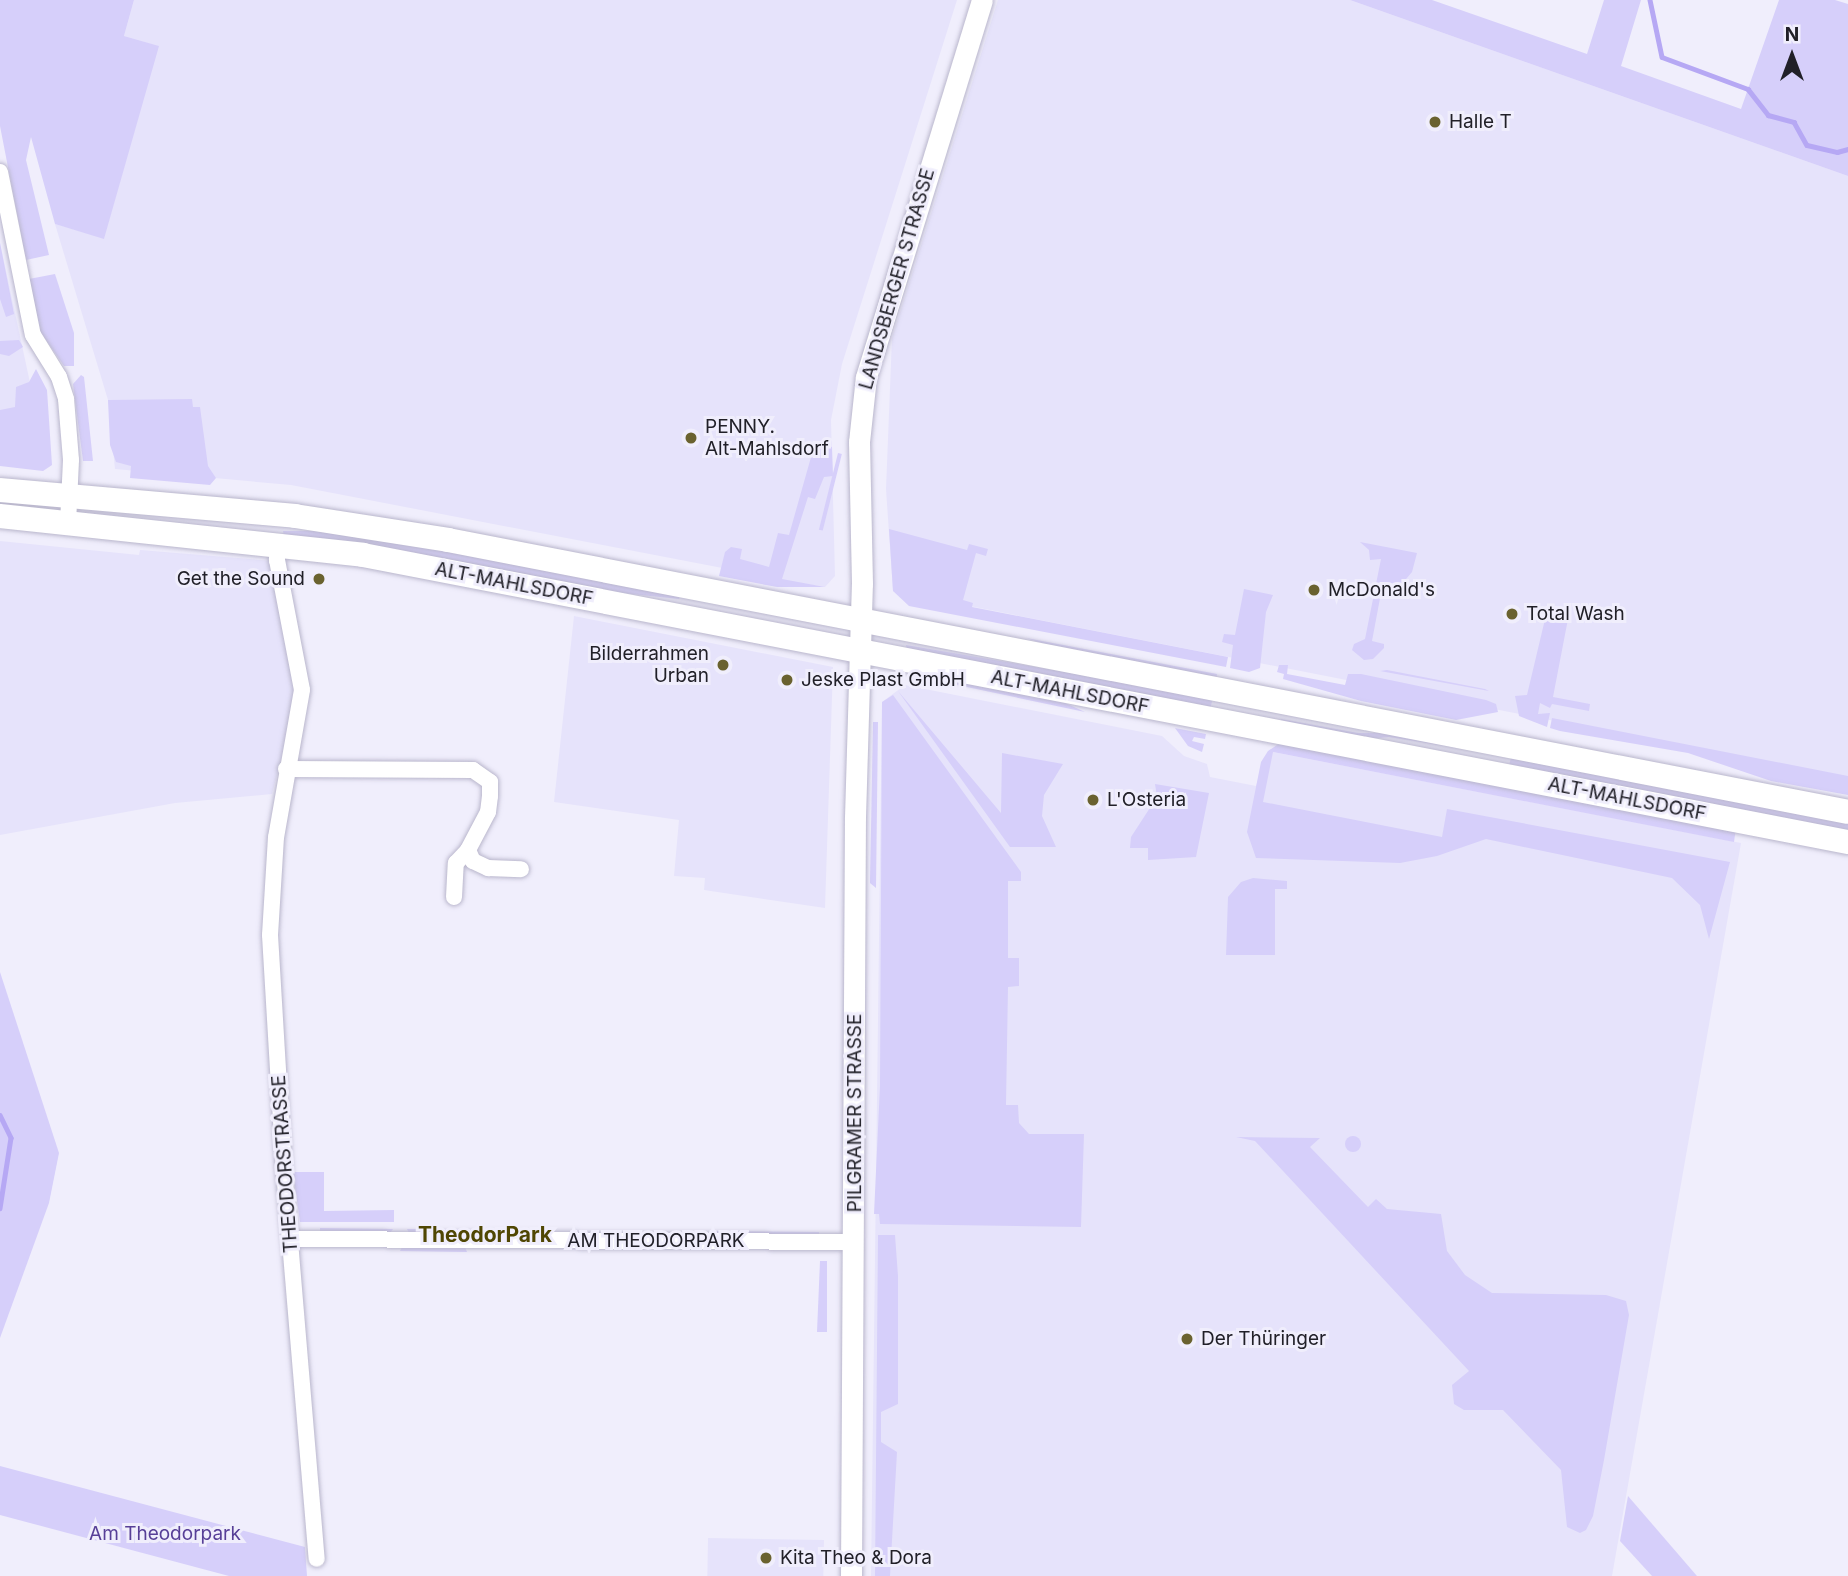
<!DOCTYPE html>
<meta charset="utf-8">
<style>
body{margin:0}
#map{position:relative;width:1848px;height:1576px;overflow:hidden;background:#f0eefc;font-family:Inter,sans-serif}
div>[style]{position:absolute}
.built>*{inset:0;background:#e6e3fb;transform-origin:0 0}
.green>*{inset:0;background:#d6cffa;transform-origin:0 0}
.round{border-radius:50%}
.stream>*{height:4.5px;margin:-2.25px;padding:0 2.25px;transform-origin:2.25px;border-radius:2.25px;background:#b6a8f4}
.roads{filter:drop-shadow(0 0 2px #b9b6cc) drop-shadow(0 0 2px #b9b6cc)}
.street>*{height:16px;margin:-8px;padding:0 8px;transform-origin:8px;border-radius:8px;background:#fff}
.secondary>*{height:21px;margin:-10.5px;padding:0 10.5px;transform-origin:10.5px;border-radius:10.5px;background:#fff}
.primary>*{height:24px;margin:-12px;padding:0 12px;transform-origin:12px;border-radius:12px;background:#fff}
.dots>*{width:19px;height:19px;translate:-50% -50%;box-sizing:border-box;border:4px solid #f0eefc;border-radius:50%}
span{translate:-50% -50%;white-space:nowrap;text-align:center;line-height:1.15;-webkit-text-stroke:6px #f0eefc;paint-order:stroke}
.poi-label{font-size:19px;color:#212028}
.left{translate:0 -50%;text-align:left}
.right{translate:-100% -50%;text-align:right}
.street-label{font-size:19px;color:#212028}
.park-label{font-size:19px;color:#573f97}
.neighbourhood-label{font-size:21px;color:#4f4603;font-weight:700}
.north{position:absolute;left:1757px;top:21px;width:70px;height:70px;-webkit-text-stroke:5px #f0eefc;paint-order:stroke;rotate:0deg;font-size:19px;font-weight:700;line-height:28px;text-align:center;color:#212028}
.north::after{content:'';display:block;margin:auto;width:24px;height:32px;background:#212028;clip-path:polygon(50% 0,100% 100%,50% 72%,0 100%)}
</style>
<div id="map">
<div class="built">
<div style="clip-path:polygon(134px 0,957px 0,842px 364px,831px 420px,835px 576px,825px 587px,800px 583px,291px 485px,115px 469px,108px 400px,55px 224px,104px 238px,158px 46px,124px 36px)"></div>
<div style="clip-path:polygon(998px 0,1350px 0,1848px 176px,1848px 786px,1687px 747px,893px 591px,886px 489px,892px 338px)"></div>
<div style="clip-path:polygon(0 243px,32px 392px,0 456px)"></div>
<div style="clip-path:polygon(0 541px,139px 555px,140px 550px,273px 561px,298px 692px,272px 794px,175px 803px,0 835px)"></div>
<div style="clip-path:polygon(574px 616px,833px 667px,825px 908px,704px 890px,705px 878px,674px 876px,679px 820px,554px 802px)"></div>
<div style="clip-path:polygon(905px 685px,1162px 736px,1184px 756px,1207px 764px,1210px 777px,1256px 786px,1268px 751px,1741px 843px,1612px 1576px,871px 1576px,882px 702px)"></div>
<div style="left:708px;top:1538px;width:116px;height:38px;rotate:1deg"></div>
</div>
<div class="green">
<div style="clip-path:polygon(0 0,134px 0,124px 36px,159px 46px,104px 239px,55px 224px,31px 137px,26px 160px,49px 255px,26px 260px,0 126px)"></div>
<div style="clip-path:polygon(1350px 0,1432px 0,1587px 54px,1604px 0,1641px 0,1621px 66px,1741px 109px,1779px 0,1835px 0,1848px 4px,1848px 176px)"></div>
<div style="clip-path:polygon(0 243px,14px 314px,6px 317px,0 299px)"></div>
<div style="clip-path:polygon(55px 274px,74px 333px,74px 366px,64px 366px,39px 330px,29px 279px)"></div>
<div style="clip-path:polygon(19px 340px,23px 347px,9px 356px,0 354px,0 341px)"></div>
<div style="clip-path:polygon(36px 369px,47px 390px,52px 465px,43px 471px,0 466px,0 410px,15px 407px,16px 387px,29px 382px)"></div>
<div style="clip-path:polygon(81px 375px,84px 377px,93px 461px,83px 461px,73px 384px)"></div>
<div style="clip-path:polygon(192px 399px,193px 407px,200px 407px,208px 466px,216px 478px,210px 485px,130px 478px,131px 466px,116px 462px,110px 445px,108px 400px)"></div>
<div style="clip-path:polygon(815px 443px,832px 447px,833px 476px,824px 477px,815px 499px,808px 497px,782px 579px,825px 587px,777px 587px,719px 576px,725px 552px,731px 547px,742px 549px,740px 559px,769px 567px,778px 533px,789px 535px)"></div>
<div style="left:838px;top:453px;width:4px;height:79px;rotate:14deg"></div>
<div style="clip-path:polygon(889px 529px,967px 550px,969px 544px,988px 549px,986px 556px,976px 553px,963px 600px,973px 603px,972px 607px,1228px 657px,1226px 667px,909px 606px,893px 591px)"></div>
<div style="clip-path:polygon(283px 531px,333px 531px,681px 594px,679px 599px,594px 590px,284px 536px)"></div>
<div style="clip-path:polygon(1360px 542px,1417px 553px,1412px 572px,1401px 585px,1386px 582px,1381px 593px,1372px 641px,1384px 644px,1384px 648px,1373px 659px,1364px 660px,1352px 650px,1354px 644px,1365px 639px,1381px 559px,1370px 560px,1369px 550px)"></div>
<div style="clip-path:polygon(1244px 589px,1273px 595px,1266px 612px,1260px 668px,1249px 672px,1230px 668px,1233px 645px,1222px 642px,1224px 634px,1235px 635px)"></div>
<div style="clip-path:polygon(1546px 615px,1568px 619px,1553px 697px,1590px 704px,1589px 711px,1552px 704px,1550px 708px,1540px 703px,1538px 714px,1550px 713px,1547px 727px,1519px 716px,1515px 696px,1527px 695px)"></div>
<div style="clip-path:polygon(1026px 638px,1217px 674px,1216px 680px,1076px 654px)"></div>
<div style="clip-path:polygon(906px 645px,1213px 697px,1210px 710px,907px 652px)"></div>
<div style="clip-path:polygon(1279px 665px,1288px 665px,1287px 674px,1345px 685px,1348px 674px,1361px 674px,1486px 700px,1496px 704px,1498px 712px,1456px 720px,1361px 701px,1283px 679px,1284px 674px,1277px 672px)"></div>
<div style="clip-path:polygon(1387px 670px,1485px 689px,1489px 691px,1380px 671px)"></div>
<div style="clip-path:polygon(925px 675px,1050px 696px,1085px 712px,943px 682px)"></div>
<div style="clip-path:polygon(898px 691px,1001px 813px,1002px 753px,1063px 764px,1044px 795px,1042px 816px,1056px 847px,1010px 847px)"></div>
<div style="clip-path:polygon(893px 695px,1021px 872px,1021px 881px,1008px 881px,1008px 958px,1019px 958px,1019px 986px,1008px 987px,1006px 1105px,1018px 1105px,1019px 1123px,1029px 1134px,1084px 1134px,1081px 1227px,880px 1224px,879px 1214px,874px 1214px,880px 1086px,882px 702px)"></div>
<div style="clip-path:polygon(1552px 718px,1848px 776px,1848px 795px,1771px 781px,1688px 753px,1560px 731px,1550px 728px)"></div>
<div style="clip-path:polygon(1281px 719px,1358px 733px,1397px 733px,1477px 751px,1389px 737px,1367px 739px,1280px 723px)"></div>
<div style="clip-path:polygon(873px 722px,878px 722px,876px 888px,870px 883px)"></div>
<div style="clip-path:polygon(1175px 728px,1206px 734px,1205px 739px,1194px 737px,1192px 741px,1204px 744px,1202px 752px,1188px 746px)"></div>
<div style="clip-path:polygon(1280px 743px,1736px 828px,1734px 842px,1273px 752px,1263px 802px,1442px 837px,1447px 809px,1730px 862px,1709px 939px,1700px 905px,1672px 878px,1486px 839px,1437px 856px,1400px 863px,1256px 858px,1247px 832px,1261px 762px,1268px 751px)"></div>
<div style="clip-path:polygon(1511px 757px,1848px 820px,1848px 833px,1509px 766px)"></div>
<div style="clip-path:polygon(1155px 784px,1209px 793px,1196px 857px,1148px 860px,1148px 848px,1130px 848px,1131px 837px,1157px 797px)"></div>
<div style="clip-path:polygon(1253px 878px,1287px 881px,1287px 889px,1275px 889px,1275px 955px,1226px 955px,1228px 897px,1241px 882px)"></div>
<div style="clip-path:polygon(0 972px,59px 1153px,49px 1203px,0 1338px)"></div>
<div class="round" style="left:1345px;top:1136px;width:16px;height:16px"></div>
<div style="clip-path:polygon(1236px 1137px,1320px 1138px,1310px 1147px,1368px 1207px,1376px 1199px,1387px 1209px,1441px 1214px,1447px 1251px,1465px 1275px,1492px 1293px,1606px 1295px,1626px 1301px,1629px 1315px,1604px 1460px,1593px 1516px,1586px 1530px,1580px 1533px,1567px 1527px,1561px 1470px,1503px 1410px,1464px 1410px,1454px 1404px,1452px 1385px,1469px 1371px,1255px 1141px)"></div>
<div style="clip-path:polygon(293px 1172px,324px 1172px,324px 1211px,394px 1210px,394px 1222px,300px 1222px)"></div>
<div style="clip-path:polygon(320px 1228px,393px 1229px,390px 1233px,320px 1233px)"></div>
<div style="clip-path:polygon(407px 1229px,479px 1229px,477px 1234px,409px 1233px)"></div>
<div style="clip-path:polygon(716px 1231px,819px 1232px,819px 1236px,719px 1236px)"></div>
<div style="clip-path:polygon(878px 1235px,895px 1235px,898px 1276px,898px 1404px,881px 1412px,881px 1442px,897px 1452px,890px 1576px,875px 1576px)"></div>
<div style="clip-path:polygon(402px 1247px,465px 1247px,467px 1252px,400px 1251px)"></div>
<div style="clip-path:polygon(820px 1261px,827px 1261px,827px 1332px,817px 1332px)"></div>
<div style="clip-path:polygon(0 1466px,305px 1547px,307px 1576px,229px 1576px,0 1515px)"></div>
<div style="clip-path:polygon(1628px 1496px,1697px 1576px,1652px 1576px,1620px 1541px)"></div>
</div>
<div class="stream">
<div style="left:1650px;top:0;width:58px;rotate:78.1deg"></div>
<div style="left:1662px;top:57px;width:92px;rotate:20.4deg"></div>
<div style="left:1748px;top:89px;width:33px;rotate:52deg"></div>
<div style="left:1768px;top:115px;width:27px;rotate:15deg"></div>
<div style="left:1794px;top:122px;width:26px;rotate:61deg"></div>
<div style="left:1807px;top:145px;width:31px;rotate:13deg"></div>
<div style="left:1837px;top:152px;width:11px;rotate:-15deg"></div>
<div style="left:0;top:1115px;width:25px;rotate:64deg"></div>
<div style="left:11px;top:1138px;width:71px;rotate:98.9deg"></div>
</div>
<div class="roads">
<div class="street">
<div style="left:0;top:172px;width:166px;rotate:78.6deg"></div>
<div style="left:33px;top:335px;width:49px;rotate:58.2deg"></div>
<div style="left:59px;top:377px;width:23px;rotate:72deg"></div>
<div style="left:66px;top:399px;width:61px;rotate:85.3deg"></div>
<div style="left:71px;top:460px;width:63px;rotate:92.7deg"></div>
<div style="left:278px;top:544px;width:16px;rotate:94deg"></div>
<div style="left:277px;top:560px;width:132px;rotate:79.1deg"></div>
<div style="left:302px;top:690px;width:149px;rotate:100deg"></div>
<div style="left:276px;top:837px;width:98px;rotate:93.5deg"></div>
<div style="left:270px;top:935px;width:235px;rotate:86.6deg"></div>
<div style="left:284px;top:1170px;width:390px;rotate:85.2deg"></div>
<div style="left:286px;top:769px;width:187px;rotate:0.3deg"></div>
<div style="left:473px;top:770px;width:21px;rotate:35deg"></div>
<div style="left:490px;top:782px;width:14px;rotate:90deg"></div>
<div style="left:490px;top:796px;width:16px;rotate:97deg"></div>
<div style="left:488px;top:812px;width:43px;rotate:117.8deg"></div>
<div style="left:468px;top:850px;width:12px;rotate:66deg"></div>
<div style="left:473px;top:861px;width:17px;rotate:25deg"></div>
<div style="left:488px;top:868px;width:33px;rotate:2deg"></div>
<div style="left:454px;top:897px;width:34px;rotate:-87deg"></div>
<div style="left:456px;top:863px;width:18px;rotate:-47deg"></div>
<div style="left:290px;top:1239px;width:564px;rotate:0.3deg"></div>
</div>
<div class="secondary">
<div style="left:851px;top:1576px;width:759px;rotate:-89.7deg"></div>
<div style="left:855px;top:817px;width:233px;rotate:-88.3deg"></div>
<div style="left:862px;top:584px;width:142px;rotate:-91.2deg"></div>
<div style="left:859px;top:442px;width:65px;rotate:-83.9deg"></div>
<div style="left:866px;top:377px;width:394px;rotate:-72.9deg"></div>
</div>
<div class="primary">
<div style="left:0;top:490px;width:296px;rotate:5deg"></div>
<div style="left:295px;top:516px;width:155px;rotate:8.9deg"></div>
<div style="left:448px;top:540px;width:1426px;rotate:10.99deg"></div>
<div style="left:0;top:516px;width:365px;rotate:6.1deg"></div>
<div style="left:363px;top:555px;width:1512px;rotate:10.94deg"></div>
</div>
</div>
<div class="dots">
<div style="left:1435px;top:122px;background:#6a622f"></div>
<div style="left:691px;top:438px;background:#6a622f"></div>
<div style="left:319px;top:579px;background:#6a622f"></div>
<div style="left:1314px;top:590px;background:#6a622f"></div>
<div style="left:1512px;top:614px;background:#6a622f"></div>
<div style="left:723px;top:665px;background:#6a622f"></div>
<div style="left:787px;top:680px;background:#6a622f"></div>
<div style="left:1093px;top:800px;background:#6a622f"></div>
<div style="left:1187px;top:1339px;background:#6a622f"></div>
<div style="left:766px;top:1558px;background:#6a622f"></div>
</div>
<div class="poi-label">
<span class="left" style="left:1449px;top:122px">Halle T</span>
<span class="left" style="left:705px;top:438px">PENNY.<br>Alt-Mahlsdorf</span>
<span class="right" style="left:305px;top:579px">Get the Sound</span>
<span class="left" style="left:1328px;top:590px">McDonald's</span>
<span class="left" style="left:1526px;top:614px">Total Wash</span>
<span class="right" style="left:709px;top:665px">Bilderrahmen<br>Urban</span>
<span class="left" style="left:801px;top:680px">Jeske Plast GmbH</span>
<span class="left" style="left:1107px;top:800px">L'Osteria</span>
<span class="left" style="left:1201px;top:1339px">Der Thüringer</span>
<span class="left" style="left:780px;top:1558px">Kita Theo &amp; Dora</span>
</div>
<div class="street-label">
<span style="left:897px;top:279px;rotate:-74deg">LANDSBERGER STRASSE</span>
<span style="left:514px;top:584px;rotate:11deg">ALT-MAHLSDORF</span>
<span style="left:1070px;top:692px;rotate:11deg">ALT-MAHLSDORF</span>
<span style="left:1627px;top:799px;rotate:11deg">ALT-MAHLSDORF</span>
<span style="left:855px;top:1113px;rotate:-90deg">PILGRAMER STRASSE</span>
<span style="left:285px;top:1164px;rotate:-94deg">THEODORSTRASSE</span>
<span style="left:656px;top:1241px">AM THEODORPARK</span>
</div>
<div class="park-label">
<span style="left:165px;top:1534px">Am Theodorpark</span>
</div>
<div class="neighbourhood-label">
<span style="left:485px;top:1235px">TheodorPark</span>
</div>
<div class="north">N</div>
</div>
